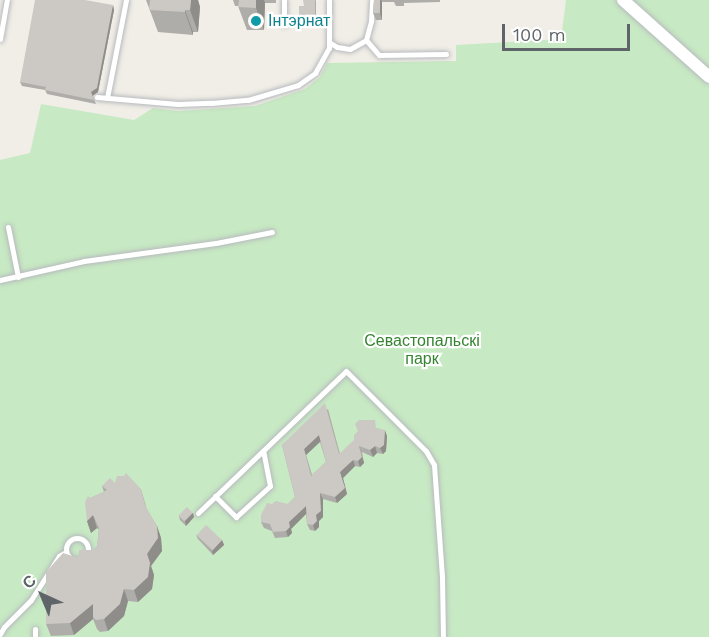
<!DOCTYPE html>
<meta charset="utf-8">
<style>
body{margin:0}
#map{position:relative;width:709px;height:637px;overflow:hidden;background:#f1eee7;font-family:"Work Sans",sans-serif}
div>[style]{position:absolute}
.green>*{inset:0;background:#c7e9c3}
.roads{filter:drop-shadow(0 0 2px #b7babe) drop-shadow(0 0 2px #b7babe)}
.service>*{height:5px;margin:-2.5px;padding:0 2.5px;transform-origin:2.5px;border-radius:2.5px;background:#fff}
.service>.ring{margin:-2.5px;padding:0;box-sizing:content-box;background:none;border:5px solid #fff;border-radius:50%}
.tertiary>*{height:12px;margin:-6px;padding:0 6px;transform-origin:6px;border-radius:6px;background:#fff}
.wall>*{inset:0;background:#afada9}
.shaded-wall>*{inset:0;background:#8f8d89}
.building>*{inset:0;background:#ccc9c4;transform-origin:0 0}
.dots>*{width:16px;height:16px;translate:-50% -50%;box-sizing:border-box;border:3px solid #fff;border-radius:50%}
span{translate:-50% -50%;white-space:nowrap;text-align:center;line-height:1.15;-webkit-text-stroke:4.5px #fff;paint-order:stroke}
.culture-label{font-size:16px;color:#0d838f}
.left{translate:0 -50%;text-align:left}
.park-label{font-size:16px;color:#358430}
.north{position:absolute;left:12px;top:565px;width:60px;height:60px;-webkit-text-stroke:4px #fff;paint-order:stroke;rotate:316deg;font-size:16px;font-weight:700;line-height:24px;text-align:center;color:#5e6468}
.north::after{content:'';display:block;margin:auto;width:21px;height:27px;background:#5e6468;clip-path:polygon(50% 0,100% 100%,50% 72%,0 100%)}
.scale{position:absolute;left:502px;top:24px;width:128px;height:27px;box-sizing:border-box;border:3px solid #5e6468;border-top:0;padding-left:8px;font-size:18px;line-height:21px;white-space:nowrap;color:#5e6468;-webkit-text-stroke:4px #fff;paint-order:stroke}
</style>
<div id="map">
<div class="green">
<div style="clip-path:polygon(566px 0,617px 0,709px 84px,709px 637px,0 637px,0 160px,30px 153px,41px 104px,134px 120px,153px 108px,178px 111px,255px 106px,305px 89px,320px 77px,327px 63px,456px 61px,456px 45px,561px 39px)"></div>
<div style="clip-path:polygon(629px 0,709px 0,709px 70px)"></div>
</div>
<div class="roads">
<div class="service">
<div style="left:284px;top:24px;width:24px;rotate:-90deg"></div>
<div style="left:0;top:39px;width:40px;rotate:-80deg"></div>
<div style="left:366px;top:40px;width:20px;rotate:49deg"></div>
<div style="left:379px;top:55px;width:67px;rotate:-0.9deg"></div>
<div style="left:329px;top:42px;width:9px;rotate:32deg"></div>
<div style="left:337px;top:47px;width:13px;rotate:9deg"></div>
<div style="left:350px;top:49px;width:18px;rotate:-29deg"></div>
<div style="left:366px;top:40px;width:20px;rotate:-75deg"></div>
<div style="left:371px;top:21px;width:21px;rotate:-87deg"></div>
<div style="left:97px;top:97px;width:81px;rotate:4.9deg"></div>
<div style="left:178px;top:104px;width:33px;rotate:-2deg"></div>
<div style="left:211px;top:103px;width:37px;rotate:-5deg"></div>
<div style="left:248px;top:100px;width:52px;rotate:-16.7deg"></div>
<div style="left:298px;top:85px;width:21px;rotate:-35deg"></div>
<div style="left:315px;top:73px;width:29px;rotate:-61deg"></div>
<div style="left:329px;top:48px;width:48px;rotate:-90deg"></div>
<div style="left:107px;top:98px;width:100px;rotate:-79deg"></div>
<div style="left:8px;top:227px;width:51px;rotate:78.7deg"></div>
<div style="left:0;top:280px;width:86px;rotate:-12.7deg"></div>
<div style="left:84px;top:261px;width:133px;rotate:-7.8deg"></div>
<div style="left:216px;top:243px;width:57px;rotate:-11.1deg"></div>
<div style="left:215px;top:496px;width:30px;rotate:45deg"></div>
<div style="left:236px;top:517px;width:46px;rotate:-42.4deg"></div>
<div style="left:270px;top:486px;width:36px;rotate:-101deg"></div>
<div style="left:198px;top:513px;width:205px;rotate:-43.8deg"></div>
<div style="left:346px;top:371px;width:113px;rotate:45deg"></div>
<div style="left:426px;top:451px;width:16px;rotate:60deg"></div>
<div style="left:434px;top:465px;width:111px;rotate:85.9deg"></div>
<div style="left:442px;top:576px;width:61px;rotate:89.1deg"></div>
<div class="ring" style="left:66px;top:538px;width:17px;height:17px"></div>
<div style="left:35px;top:629px;width:8px;rotate:90deg"></div>
<div style="left:0;top:634px;width:8px;rotate:-60deg"></div>
<div style="left:4px;top:627px;width:38px;rotate:-45deg"></div>
<div style="left:31px;top:600px;width:52px;rotate:-57.5deg"></div>
<div style="left:59px;top:556px;width:8px;rotate:-30deg"></div>
</div>
<div class="tertiary">
<div style="left:623px;top:0;width:115px;rotate:41.8deg"></div>
</div>
</div>
<div class="wall">
<div style="clip-path:polygon(146px 0,198px 0,200px 7px,198px 32px,193px 32px,193px 35px,158px 32px)"></div>
<div style="clip-path:polygon(233px 0,276px 0,276px 3px,265px 3px,264px 30px,247px 30px,238px 6px,235px 6px)"></div>
<div style="clip-path:polygon(316px 0,316px 27px,300px 27px,299px 25px,304px 6px)"></div>
<div style="clip-path:polygon(374px 0,440px 0,440px 2px,404px 3px,404px 6px,396px 6px,394px 2px,382px 2px,382px 20px,376px 20px,373px 13px)"></div>
<div style="clip-path:polygon(113px 5px,114px 10px,98px 92px,93px 96px,96px 104px,47px 94px,45px 90px,22px 86px,20px 82px)"></div>
<div style="clip-path:polygon(evenodd,328px 409px,340px 454px,378px 428px,387px 436px,386px 451px,383px 454px,377px 453px,373px 457px,362px 452px,364px 463px,360px 467px,355px 466px,343px 478px,347px 494px,337px 503px,323px 499px,323px 517px,319px 521px,319px 527px,315px 531px,310px 530px,307px 524px,306px 514px,291px 529px,292px 533px,288px 537px,275px 538px,272px 531px,264px 528px,261px 522px,272px 504px,288px 504px,295px 497px,282px 445px,328px 409px,320px 442px,326px 462px,312px 475px,306px 455px,320px 442px)"></div>
<div style="clip-path:polygon(115px 483px,141px 489px,147px 510px,157px 526px,161px 538px,162px 551px,151px 566px,154px 575px,152px 589px,138px 602px,128px 601px,124px 616px,108px 631px,100px 632px,97px 629px,93px 619px,74px 635px,51px 636px,46px 624px,79px 558px,93px 550px,97px 546px,99px 530px,97px 528px,91px 533px,87px 521px,90px 498px,104px 492px,102px 486px)"></div>
<div style="clip-path:polygon(193px 513px,194px 517px,186px 526px,180px 520px,179px 516px)"></div>
<div style="clip-path:polygon(196px 535px,222px 540px,224px 545px,213px 555px,198px 539px)"></div>
</div>
<div class="shaded-wall">
<div style="clip-path:polygon(191px 0,198px 0,200px 7px,198px 32px,190px 10px)"></div>
<div style="clip-path:polygon(256px 0,264px 0,265px 3px,264px 30px,256px 8px)"></div>
<div style="clip-path:polygon(380px 0,381px 0,382px 2px,382px 20px,380px 13px)"></div>
<div style="clip-path:polygon(113px 5px,114px 10px,98px 92px,92px 96px,91px 92px)"></div>
<div style="clip-path:polygon(185px 10px,193px 32px,193px 35px,185px 12px)"></div>
<div style="clip-path:polygon(385px 430px,387px 436px,386px 451px,383px 454px,380px 448px)"></div>
<div style="clip-path:polygon(319px 435px,321px 441px,306px 455px,314px 482px,304px 449px)"></div>
<div style="clip-path:polygon(359px 446px,364px 463px,360px 467px,358px 461px)"></div>
<div style="clip-path:polygon(375px 446px,377px 453px,373px 457px,370px 450px)"></div>
<div style="clip-path:polygon(353px 460px,355px 466px,343px 478px,347px 494px,337px 503px,335px 497px,340px 472px)"></div>
<div style="clip-path:polygon(320px 493px,323px 499px,323px 517px,319px 521px,319px 527px,315px 531px,313px 525px,316px 515px)"></div>
<div style="clip-path:polygon(306px 506px,308px 512px,291px 529px,292px 533px,288px 537px,286px 531px,289px 522px)"></div>
<div style="clip-path:polygon(193px 513px,194px 517px,186px 526px,185px 521px)"></div>
<div style="clip-path:polygon(93px 515px,97px 528px,91px 533px,87px 521px)"></div>
<div style="clip-path:polygon(157px 526px,161px 538px,162px 551px,151px 566px,147px 554px)"></div>
<div style="clip-path:polygon(222px 540px,224px 545px,213px 555px,212px 551px)"></div>
<div style="clip-path:polygon(150px 563px,154px 575px,152px 589px,138px 602px,134px 590px)"></div>
<div style="clip-path:polygon(124px 589px,128px 601px,124px 616px,108px 631px,104px 619px)"></div>
<div style="clip-path:polygon(93px 604px,93px 619px,74px 635px,70px 623px)"></div>
</div>
<div class="building">
<div style="clip-path:polygon(35px 0,85px 0,113px 5px,97px 88px,91px 92px,94px 100px,45px 90px,46px 87px,20px 82px)"></div>
<div style="clip-path:polygon(150px 0,191px 0,190px 10px,185px 10px,185px 12px,149px 10px)"></div>
<div style="clip-path:polygon(239px 0,256px 0,256px 8px,238px 7px)"></div>
<div style="clip-path:polygon(303px 0,315px 0,315px 25px,299px 25px,299px 6px,304px 6px)"></div>
<div style="clip-path:polygon(374px 0,380px 0,380px 13px,373px 13px)"></div>
<div style="clip-path:polygon(evenodd,325px 403px,339px 454px,354px 440px,354px 435px,358px 431px,355px 424px,359px 420px,375px 420px,376px 428px,385px 430px,384px 445px,380px 448px,375px 446px,370px 450px,359px 446px,362px 457px,358px 461px,353px 460px,340px 472px,345px 488px,335px 497px,320px 493px,321px 511px,316px 515px,317px 521px,313px 525px,307px 524px,306px 506px,289px 522px,290px 527px,286px 531px,273px 532px,270px 524px,261px 522px,261px 515px,267px 503px,272px 504px,276px 501px,288px 504px,295px 497px,282px 445px,325px 403px,319px 435px,326px 462px,311px 476px,304px 449px,319px 435px)"></div>
<div style="clip-path:polygon(126px 473px,141px 489px,145px 505px,157px 526px,158px 538px,147px 554px,150px 563px,148px 577px,134px 590px,124px 589px,120px 604px,104px 619px,96px 620px,93px 617px,93px 604px,70px 623px,46px 624px,46px 572px,63px 553px,79px 558px,79px 550px,93px 550px,97px 546px,99px 528px,93px 515px,87px 521px,85px 502px,88px 496px,90px 498px,107px 490px,102px 486px,110px 478px,115px 483px,117px 476px,124px 476px)"></div>
<div style="left:187px;top:507px;width:8px;height:12px;rotate:45deg"></div>
<div style="left:206px;top:525px;width:22px;height:14px;rotate:43deg"></div>
</div>
<div class="dots">
<div style="left:256px;top:21px;background:#0f9aa8"></div>
</div>
<div class="culture-label">
<span class="left" style="left:268px;top:21px">Інтэрнат</span>
</div>
<div class="park-label">
<span style="left:422px;top:350px">Севастопальскі<br>парк</span>
</div>
<div class="north">С</div>
<div class="scale">100 m</div>
</div>
